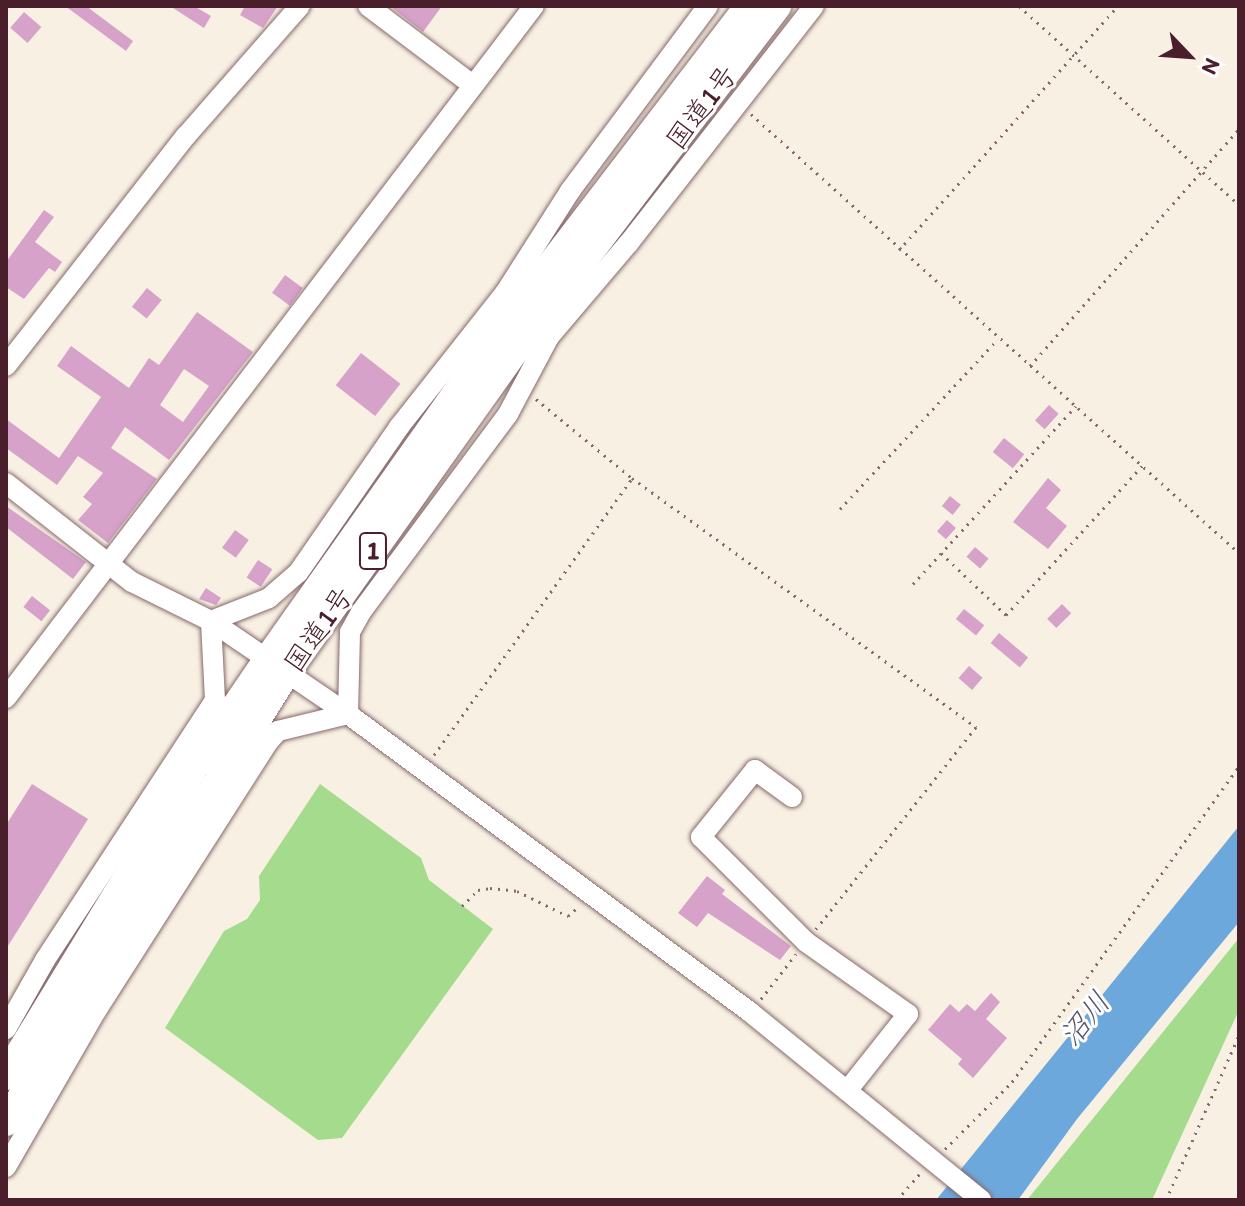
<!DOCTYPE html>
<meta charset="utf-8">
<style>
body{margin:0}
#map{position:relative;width:1245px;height:1206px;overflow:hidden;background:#f8f1e3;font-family:Itim,"Klee One",sans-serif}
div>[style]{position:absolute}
.green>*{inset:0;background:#a4db8c}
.water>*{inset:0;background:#6da8dd}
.building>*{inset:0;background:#d6a2ca;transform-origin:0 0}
.path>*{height:3px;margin-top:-1.5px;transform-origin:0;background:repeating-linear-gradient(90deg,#87686b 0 2px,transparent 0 8px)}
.roads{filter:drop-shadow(0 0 2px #87686b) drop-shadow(0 0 2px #87686b)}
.minor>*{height:20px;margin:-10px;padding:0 10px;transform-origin:10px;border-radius:10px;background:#fff}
.highway>*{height:28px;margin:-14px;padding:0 14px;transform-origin:14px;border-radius:14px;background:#fff}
span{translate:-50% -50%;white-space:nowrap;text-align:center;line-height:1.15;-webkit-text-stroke:6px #fff;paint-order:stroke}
.shield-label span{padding:2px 6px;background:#fff;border:2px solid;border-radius:6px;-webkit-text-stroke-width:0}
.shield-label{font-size:26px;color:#4a1f2b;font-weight:700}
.street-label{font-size:28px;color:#4a1f2b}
.water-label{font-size:30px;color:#585672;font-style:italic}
.frame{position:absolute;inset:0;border:8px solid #4a1f2b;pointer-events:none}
.north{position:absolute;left:1149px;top:16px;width:80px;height:80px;-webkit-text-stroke:6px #fff;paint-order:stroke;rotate:115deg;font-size:22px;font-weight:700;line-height:32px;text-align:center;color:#4a1f2b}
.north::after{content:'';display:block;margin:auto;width:28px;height:36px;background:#4a1f2b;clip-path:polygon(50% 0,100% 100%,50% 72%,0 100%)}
</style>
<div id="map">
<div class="green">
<div style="clip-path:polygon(320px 784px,421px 858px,429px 880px,493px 929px,342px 1138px,318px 1140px,165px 1028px,224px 931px,247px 919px,260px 900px,259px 876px)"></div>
<div style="clip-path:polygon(1239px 938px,1239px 1010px,1152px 1200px,1027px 1200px)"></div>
</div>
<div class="water">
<div style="clip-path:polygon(1239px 826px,1239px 922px,1077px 1119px,1018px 1200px,936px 1200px)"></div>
</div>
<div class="building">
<div style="clip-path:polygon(65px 6px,86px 6px,133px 41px,126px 51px)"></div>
<div style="clip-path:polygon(170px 6px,194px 6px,211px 16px,204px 28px)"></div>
<div style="clip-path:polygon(245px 6px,278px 6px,263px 28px,240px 15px)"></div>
<div style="clip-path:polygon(390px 6px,442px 6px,423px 32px)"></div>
<div style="left:24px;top:12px;width:23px;height:21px;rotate:41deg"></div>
<div style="clip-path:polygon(44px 210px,54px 217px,35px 242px,62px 262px,55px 272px,49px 268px,24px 299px,6px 287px,6px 262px)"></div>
<div style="left:285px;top:275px;width:22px;height:22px;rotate:36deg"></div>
<div style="left:147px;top:288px;width:19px;height:24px;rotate:39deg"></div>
<div style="clip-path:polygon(evenodd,197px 312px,253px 352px,169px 460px,125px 427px,111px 448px,157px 479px,108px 543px,78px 520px,92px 504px,83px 497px,103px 473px,78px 456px,57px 485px,6px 448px,6px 419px,59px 458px,101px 397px,57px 366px,71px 346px,129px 388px,149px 358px,159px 365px,197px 312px,184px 369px,209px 386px,183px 422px,160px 405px,184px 369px)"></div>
<div style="left:361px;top:353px;width:50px;height:41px;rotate:38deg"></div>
<div style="left:1049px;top:405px;width:13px;height:21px;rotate:42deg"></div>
<div style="left:1004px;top:438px;width:26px;height:18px;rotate:39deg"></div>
<div style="clip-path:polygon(1048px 478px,1061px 490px,1046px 508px,1067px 526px,1048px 549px,1013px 522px)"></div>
<div style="left:950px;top:496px;width:14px;height:13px;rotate:39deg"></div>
<div style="clip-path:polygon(6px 506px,86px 562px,73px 579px,6px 527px)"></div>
<div style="left:947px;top:520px;width:12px;height:15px;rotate:42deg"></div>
<div style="left:235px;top:530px;width:17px;height:22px;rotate:36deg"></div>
<div style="left:975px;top:547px;width:18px;height:13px;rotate:41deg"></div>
<div style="left:258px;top:560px;width:17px;height:21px;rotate:33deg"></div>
<div style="clip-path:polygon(206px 588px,221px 598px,216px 605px,199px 599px)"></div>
<div style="left:32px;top:596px;width:23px;height:14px;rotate:38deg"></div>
<div style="left:1062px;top:604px;width:13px;height:21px;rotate:45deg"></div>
<div style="left:964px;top:609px;width:26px;height:13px;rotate:39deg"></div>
<div style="left:999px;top:633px;width:38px;height:13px;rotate:40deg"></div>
<div style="left:969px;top:666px;width:18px;height:16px;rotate:41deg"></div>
<div style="clip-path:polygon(32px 784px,88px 819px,6px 949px,6px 825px)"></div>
<div style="clip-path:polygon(707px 876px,725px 890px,722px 894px,791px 946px,780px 960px,708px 913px,697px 927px,678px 913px)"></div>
<div style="clip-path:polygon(991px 993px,1000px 1002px,986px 1019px,1007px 1038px,973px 1078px,958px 1064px,962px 1059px,928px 1030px,950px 1004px,959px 1012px,967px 1004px,975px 1011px)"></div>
</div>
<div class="path">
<div style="left:1019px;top:6px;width:297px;rotate:42.1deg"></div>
<div style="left:751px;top:114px;width:656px;rotate:41.97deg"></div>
<div style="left:899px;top:250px;width:328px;rotate:-48.1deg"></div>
<div style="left:1030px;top:366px;width:316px;rotate:-48.6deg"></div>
<div style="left:536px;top:399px;width:124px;rotate:39.5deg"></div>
<div style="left:632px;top:478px;width:425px;rotate:35.9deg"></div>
<div style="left:976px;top:727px;width:259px;rotate:128.4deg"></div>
<div style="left:840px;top:509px;width:232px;rotate:-47.1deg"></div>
<div style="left:941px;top:553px;width:90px;rotate:43.6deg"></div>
<div style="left:1006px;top:615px;width:202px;rotate:-47.6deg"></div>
<div style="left:913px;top:584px;width:241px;rotate:-47.5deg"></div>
<div style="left:434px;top:755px;width:340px;rotate:-54.4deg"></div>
<div style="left:462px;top:906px;width:23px;rotate:-45deg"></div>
<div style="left:478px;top:890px;width:12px;rotate:-9deg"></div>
<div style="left:490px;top:888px;width:27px;rotate:6deg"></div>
<div style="left:517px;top:891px;width:57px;rotate:26.1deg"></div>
<div style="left:568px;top:916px;width:13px;rotate:-42deg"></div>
<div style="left:761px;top:999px;width:57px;rotate:-52.1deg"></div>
<div style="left:945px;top:1149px;width:95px;rotate:-45deg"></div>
<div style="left:1012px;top:1082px;width:389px;rotate:-54.3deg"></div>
<div style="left:897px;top:1200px;width:35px;rotate:-49deg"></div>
<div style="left:1166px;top:1200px;width:180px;rotate:-66.1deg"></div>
</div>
<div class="roads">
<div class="minor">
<div style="left:368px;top:6px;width:129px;rotate:37.1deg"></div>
<div style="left:6px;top:366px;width:292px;rotate:-52deg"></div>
<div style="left:186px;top:136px;width:173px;rotate:-48.8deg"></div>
<div style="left:6px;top:483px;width:160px;rotate:38.2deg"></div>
<div style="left:132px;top:582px;width:88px;rotate:26.3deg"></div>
<div style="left:211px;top:621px;width:166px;rotate:34.2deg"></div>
<div style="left:348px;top:714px;width:500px;rotate:36.55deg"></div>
<div style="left:750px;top:1012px;width:298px;rotate:39.1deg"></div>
<div style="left:6px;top:698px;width:870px;rotate:-52.66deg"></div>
<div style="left:348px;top:714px;width:82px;rotate:-88.6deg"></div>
<div style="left:350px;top:632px;width:23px;rotate:-61deg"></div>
<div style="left:361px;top:612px;width:247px;rotate:-53.4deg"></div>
<div style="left:508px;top:414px;width:87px;rotate:-62deg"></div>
<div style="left:549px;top:337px;width:122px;rotate:-49.7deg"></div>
<div style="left:628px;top:244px;width:302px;rotate:-52deg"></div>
<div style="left:792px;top:797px;width:46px;rotate:-143.9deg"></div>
<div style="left:755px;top:770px;width:86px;rotate:128.9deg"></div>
<div style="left:701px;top:837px;width:148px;rotate:45deg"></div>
<div style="left:806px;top:942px;width:125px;rotate:35.2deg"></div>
<div style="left:908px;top:1014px;width:98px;rotate:128.4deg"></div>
<div style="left:6px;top:1029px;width:79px;rotate:-60.5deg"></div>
<div style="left:45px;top:960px;width:311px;rotate:-56.8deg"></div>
<div style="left:215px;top:700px;width:79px;rotate:-92.9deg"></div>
<div style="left:211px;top:621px;width:62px;rotate:-21.6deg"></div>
<div style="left:269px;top:598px;width:38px;rotate:-41deg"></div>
<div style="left:298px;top:573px;width:178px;rotate:-55.3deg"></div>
<div style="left:399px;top:427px;width:171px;rotate:-51.7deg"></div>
<div style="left:505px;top:293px;width:121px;rotate:-57.5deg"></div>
<div style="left:570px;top:191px;width:231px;rotate:-53.3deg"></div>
<div style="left:6px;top:1167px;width:180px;rotate:-60deg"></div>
<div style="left:96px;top:1011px;width:319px;rotate:-57.4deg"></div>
<div style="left:268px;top:742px;width:15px;rotate:-48deg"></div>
<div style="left:278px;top:731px;width:72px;rotate:-13.7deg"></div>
</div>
<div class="highway">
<div style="left:6px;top:1076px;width:370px;rotate:-58.6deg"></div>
<div style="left:199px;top:760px;width:122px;rotate:-55.7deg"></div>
<div style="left:268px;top:659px;width:398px;rotate:-54.7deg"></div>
<div style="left:498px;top:334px;width:413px;rotate:-52.6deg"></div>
<div style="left:6px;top:1122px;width:529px;rotate:-58.05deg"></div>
<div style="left:286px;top:673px;width:397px;rotate:-54.6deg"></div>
<div style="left:516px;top:349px;width:431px;rotate:-52.7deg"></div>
</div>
</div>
<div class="shield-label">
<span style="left:373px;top:551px">1</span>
</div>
<div class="street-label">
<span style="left:701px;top:107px;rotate:-53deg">国道1号</span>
<span style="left:318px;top:629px;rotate:-55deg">国道1号</span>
</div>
<div class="water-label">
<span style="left:1085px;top:1019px;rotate:-51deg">沼川</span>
</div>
<div class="frame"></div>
<div class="north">N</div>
</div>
